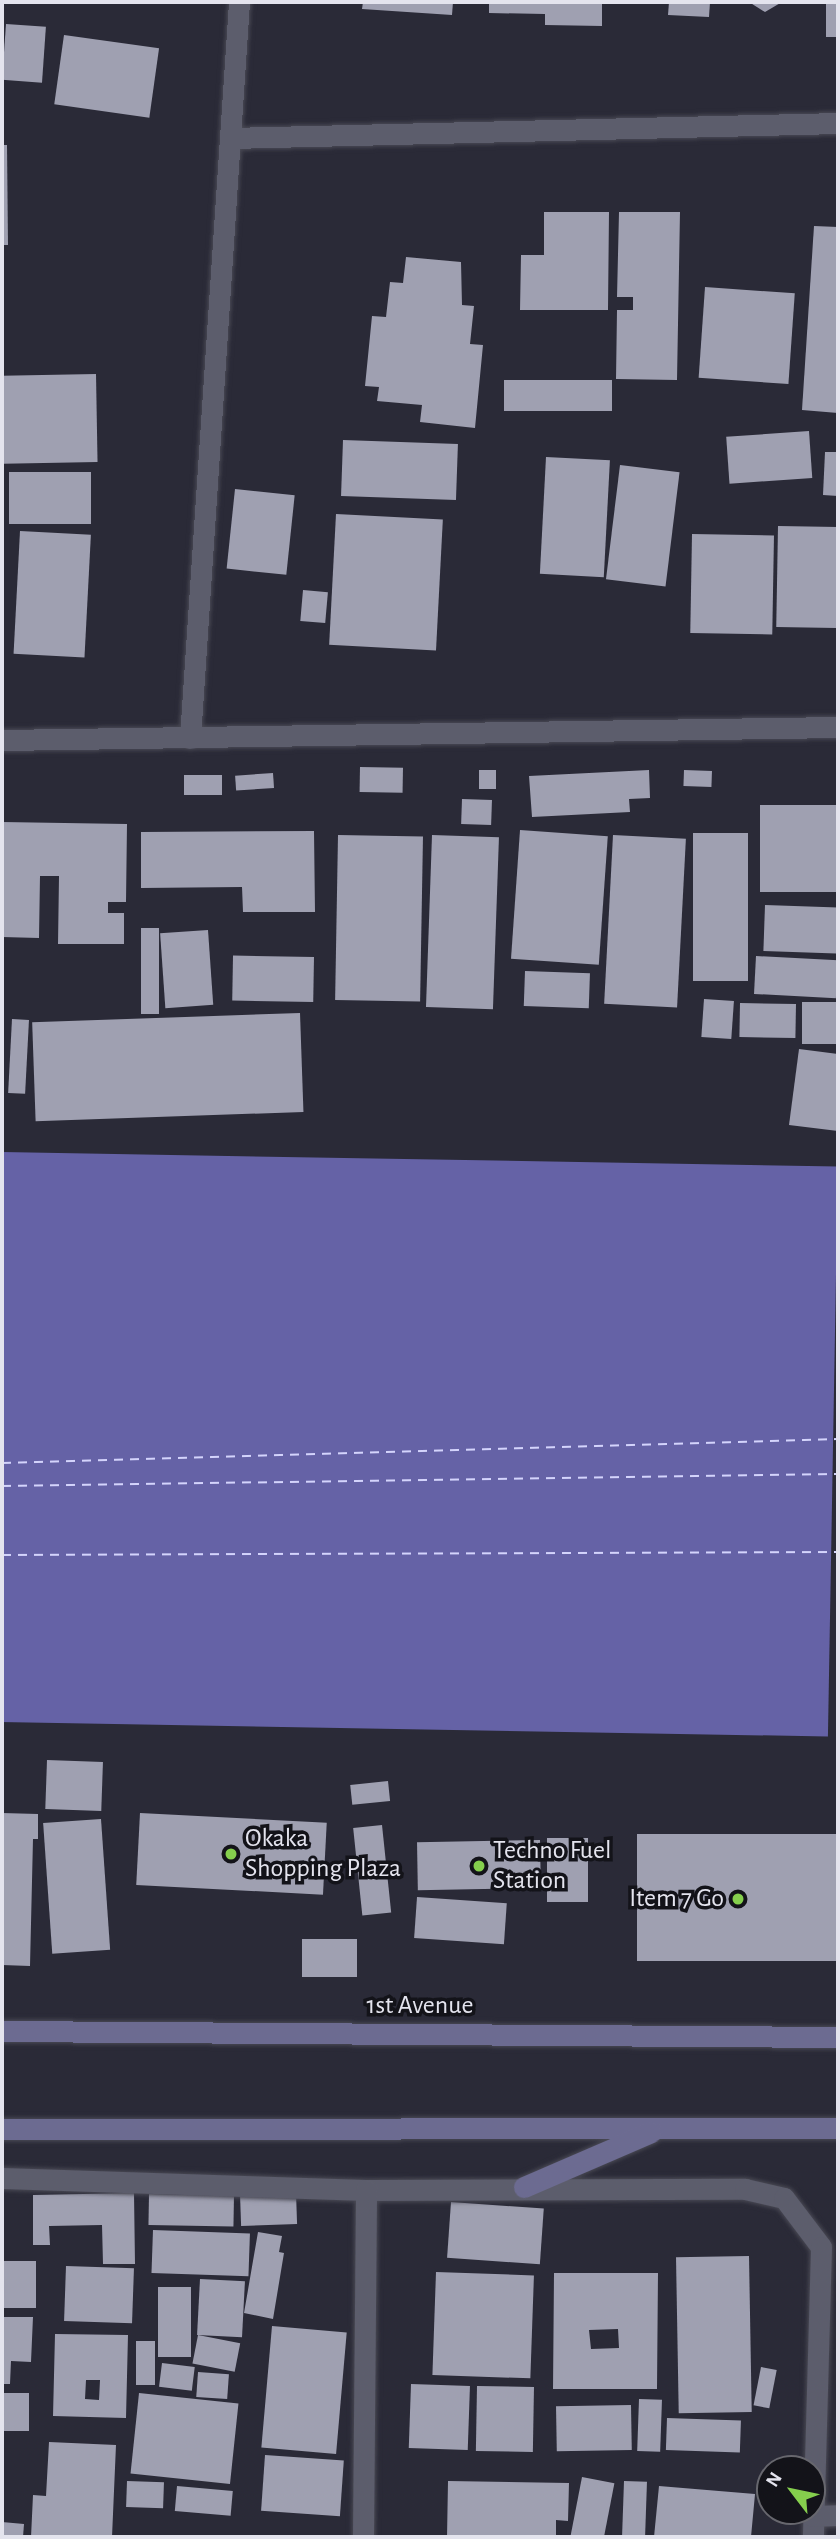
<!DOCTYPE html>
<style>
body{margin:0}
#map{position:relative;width:840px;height:2539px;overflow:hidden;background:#2a2a37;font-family:"Alegreya Sans",sans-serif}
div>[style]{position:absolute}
.water>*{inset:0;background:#6562a6;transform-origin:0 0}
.ferry>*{height:2px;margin-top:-1px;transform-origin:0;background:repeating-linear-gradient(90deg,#d4d4fc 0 9px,transparent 0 16px)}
.building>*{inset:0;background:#9fa0b1;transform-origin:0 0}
.roads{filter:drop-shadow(0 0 2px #494954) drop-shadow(0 0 2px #494954)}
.minor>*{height:21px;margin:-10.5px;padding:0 10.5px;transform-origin:10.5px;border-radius:10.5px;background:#5c5d6c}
.secondary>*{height:21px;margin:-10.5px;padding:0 10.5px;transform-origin:10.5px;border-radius:10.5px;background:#6c6b91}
.dots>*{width:19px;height:19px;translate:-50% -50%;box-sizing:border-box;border:4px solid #131319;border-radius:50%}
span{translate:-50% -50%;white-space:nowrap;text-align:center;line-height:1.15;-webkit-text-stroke:7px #131319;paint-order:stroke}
.poi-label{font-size:26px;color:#e4e4ee}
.left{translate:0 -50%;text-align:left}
.right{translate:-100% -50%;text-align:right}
.street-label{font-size:26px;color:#e4e4ee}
.frame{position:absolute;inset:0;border:4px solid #e4e4ee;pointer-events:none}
.north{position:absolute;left:756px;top:2455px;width:70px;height:70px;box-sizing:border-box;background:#131319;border:2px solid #67676e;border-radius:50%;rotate:302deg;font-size:19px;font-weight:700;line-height:28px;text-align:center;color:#e4e4ee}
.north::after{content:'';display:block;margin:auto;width:24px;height:32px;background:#85cf4d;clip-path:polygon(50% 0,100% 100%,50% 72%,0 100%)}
</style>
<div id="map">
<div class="water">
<div style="left:2px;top:1152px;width:836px;height:570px;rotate:1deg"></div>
</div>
<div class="ferry">
<div style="left:2px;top:1463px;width:836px;rotate:-1.64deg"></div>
<div style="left:2px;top:1486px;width:836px;rotate:-0.82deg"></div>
<div style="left:2px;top:1555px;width:836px;rotate:-0.21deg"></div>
</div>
<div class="building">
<div style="clip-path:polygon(363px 2px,453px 2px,452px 15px,362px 9px)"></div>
<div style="clip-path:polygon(489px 2px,602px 2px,602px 26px,545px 25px,545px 14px,489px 13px)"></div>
<div style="clip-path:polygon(669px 2px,710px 2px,709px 17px,668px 15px)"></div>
<div style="clip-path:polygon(749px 2px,782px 2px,765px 12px)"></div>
<div style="left:826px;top:2px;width:12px;height:35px"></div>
<div style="left:6px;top:24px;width:40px;height:56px;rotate:4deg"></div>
<div style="left:64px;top:35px;width:96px;height:70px;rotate:8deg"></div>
<div style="clip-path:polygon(2px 145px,7px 145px,8px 245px,2px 245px)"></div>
<div style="clip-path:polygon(544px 212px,609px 212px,608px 310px,520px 310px,521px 255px,544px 255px)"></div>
<div style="clip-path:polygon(619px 212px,680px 212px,677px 380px,616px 379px,617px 310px,633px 310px,633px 297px,617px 297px)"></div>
<div style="clip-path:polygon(814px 226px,838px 227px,838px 413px,802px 410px)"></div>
<div style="clip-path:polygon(406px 257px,461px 262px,462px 305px,474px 306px,470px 344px,483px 345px,475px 428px,420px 422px,422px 405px,377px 401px,379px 387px,365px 386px,372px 316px,386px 317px,390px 282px,403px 283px)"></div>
<div style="left:705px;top:287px;width:90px;height:91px;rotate:4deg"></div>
<div style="left:96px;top:374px;width:88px;height:94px;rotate:89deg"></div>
<div style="left:504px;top:380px;width:108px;height:31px"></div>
<div style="left:809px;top:431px;width:47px;height:83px;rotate:86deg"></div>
<div style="left:343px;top:440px;width:115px;height:56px;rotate:2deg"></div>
<div style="clip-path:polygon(825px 452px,838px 452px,838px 496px,823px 495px)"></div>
<div style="left:546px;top:457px;width:64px;height:117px;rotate:3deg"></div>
<div style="left:620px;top:465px;width:60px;height:115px;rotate:7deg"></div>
<div style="left:91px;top:472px;width:52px;height:82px;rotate:90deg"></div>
<div style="left:235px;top:489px;width:60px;height:80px;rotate:6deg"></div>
<div style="left:336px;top:514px;width:107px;height:131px;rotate:3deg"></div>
<div style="left:778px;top:526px;width:60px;height:101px;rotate:1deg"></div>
<div style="left:20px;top:531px;width:71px;height:123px;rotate:3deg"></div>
<div style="left:692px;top:534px;width:82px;height:99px;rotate:1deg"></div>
<div style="left:303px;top:590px;width:25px;height:31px;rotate:5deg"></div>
<div style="left:360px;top:767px;width:43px;height:25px;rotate:1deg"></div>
<div style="left:479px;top:770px;width:17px;height:19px"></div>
<div style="clip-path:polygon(649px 770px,650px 798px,629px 799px,630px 812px,532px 817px,529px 776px)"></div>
<div style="left:684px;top:770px;width:28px;height:16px;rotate:2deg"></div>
<div style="left:273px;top:773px;width:15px;height:38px;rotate:86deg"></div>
<div style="left:184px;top:775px;width:38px;height:20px"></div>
<div style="left:462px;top:799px;width:30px;height:25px;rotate:2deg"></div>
<div style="left:838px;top:805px;width:87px;height:78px;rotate:90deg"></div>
<div style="clip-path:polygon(2px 822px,127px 824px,126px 902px,108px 902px,108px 913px,124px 913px,124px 944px,58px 944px,59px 876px,40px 876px,39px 938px,2px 937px)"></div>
<div style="left:520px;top:830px;width:88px;height:129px;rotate:4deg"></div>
<div style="clip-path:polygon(314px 831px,315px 912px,243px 912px,242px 887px,141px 888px,141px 832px)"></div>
<div style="left:693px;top:833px;width:55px;height:148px"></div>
<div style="left:338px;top:835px;width:85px;height:165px;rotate:1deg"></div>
<div style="left:432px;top:835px;width:67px;height:172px;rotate:2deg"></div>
<div style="left:613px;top:835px;width:73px;height:169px;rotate:3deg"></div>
<div style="left:765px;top:905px;width:73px;height:46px;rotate:2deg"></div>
<div style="left:159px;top:928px;width:86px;height:18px;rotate:90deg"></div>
<div style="left:208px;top:930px;width:75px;height:48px;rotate:86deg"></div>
<div style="left:756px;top:956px;width:82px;height:38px;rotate:3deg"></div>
<div style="left:314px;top:957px;width:45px;height:81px;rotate:91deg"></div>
<div style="left:525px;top:971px;width:65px;height:35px;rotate:2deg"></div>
<div style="left:704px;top:999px;width:30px;height:38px;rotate:4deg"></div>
<div style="left:838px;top:1002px;width:42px;height:36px;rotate:90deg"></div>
<div style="left:740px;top:1003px;width:56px;height:34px;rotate:1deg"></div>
<div style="left:300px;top:1013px;width:99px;height:268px;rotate:88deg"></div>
<div style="left:12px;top:1019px;width:17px;height:74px;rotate:3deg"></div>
<div style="clip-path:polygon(799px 1049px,838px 1054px,838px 1131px,789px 1125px)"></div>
<div style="left:47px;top:1760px;width:56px;height:49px;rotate:2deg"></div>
<div style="left:388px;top:1781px;width:20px;height:38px;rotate:84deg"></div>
<div style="clip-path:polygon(2px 1813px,38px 1814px,38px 1839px,33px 1839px,30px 1966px,2px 1965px)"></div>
<div style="left:140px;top:1813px;width:187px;height:72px;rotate:3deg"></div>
<div style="left:101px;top:1819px;width:131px;height:58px;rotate:86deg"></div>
<div style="left:382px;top:1825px;width:88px;height:29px;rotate:84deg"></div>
<div style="left:838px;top:1834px;width:127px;height:201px;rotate:90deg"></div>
<div style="left:547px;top:1838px;width:41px;height:64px"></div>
<div style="left:540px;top:1840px;width:48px;height:123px;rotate:89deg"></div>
<div style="left:417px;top:1897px;width:90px;height:41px;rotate:4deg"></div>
<div style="left:302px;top:1939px;width:55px;height:38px"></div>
<div style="clip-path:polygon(134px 2193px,135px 2264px,103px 2264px,102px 2225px,49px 2226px,50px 2245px,33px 2245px,33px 2195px)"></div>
<div style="left:296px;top:2193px;width:31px;height:56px;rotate:88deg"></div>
<div style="left:149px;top:2194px;width:85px;height:31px;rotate:1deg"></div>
<div style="left:451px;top:2202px;width:93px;height:56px;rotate:4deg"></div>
<div style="left:153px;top:2230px;width:97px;height:43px;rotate:2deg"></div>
<div style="clip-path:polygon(258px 2232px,282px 2236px,279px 2252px,284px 2253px,273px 2319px,244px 2313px)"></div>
<div style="left:749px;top:2256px;width:156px;height:73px;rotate:89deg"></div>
<div style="left:2px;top:2261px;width:34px;height:47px"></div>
<div style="left:66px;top:2266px;width:68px;height:55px;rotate:2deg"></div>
<div style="left:436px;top:2272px;width:98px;height:103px;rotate:2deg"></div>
<div style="clip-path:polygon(evenodd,554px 2273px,658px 2273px,657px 2389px,553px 2389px,554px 2273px,618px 2329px,619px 2348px,591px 2349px,589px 2330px,618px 2329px)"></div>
<div style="left:200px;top:2279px;width:45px;height:56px;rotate:3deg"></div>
<div style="left:158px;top:2287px;width:33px;height:70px"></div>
<div style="clip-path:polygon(2px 2317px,33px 2317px,31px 2362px,11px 2361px,10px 2384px,2px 2384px)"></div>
<div style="left:272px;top:2326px;width:75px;height:122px;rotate:5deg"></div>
<div style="clip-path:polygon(evenodd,55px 2334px,128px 2335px,126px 2418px,53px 2416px,55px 2334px,86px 2380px,100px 2380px,99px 2400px,85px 2399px,86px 2380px)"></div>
<div style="left:198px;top:2335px;width:43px;height:29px;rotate:11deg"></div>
<div style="left:136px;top:2341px;width:19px;height:44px"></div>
<div style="left:162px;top:2363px;width:33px;height:24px;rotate:7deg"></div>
<div style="left:761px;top:2367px;width:16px;height:39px;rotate:11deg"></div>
<div style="left:198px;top:2372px;width:31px;height:25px;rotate:4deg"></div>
<div style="left:411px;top:2384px;width:59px;height:64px;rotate:2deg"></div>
<div style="left:477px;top:2386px;width:57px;height:65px;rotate:1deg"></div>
<div style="left:2px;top:2393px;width:27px;height:38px"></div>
<div style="left:139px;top:2393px;width:100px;height:81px;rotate:6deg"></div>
<div style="left:639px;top:2399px;width:23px;height:52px;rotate:2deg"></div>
<div style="left:631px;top:2405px;width:45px;height:75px;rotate:89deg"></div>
<div style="left:667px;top:2418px;width:74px;height:32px;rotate:2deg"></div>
<div style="clip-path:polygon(49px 2442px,116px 2445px,112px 2537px,31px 2537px,33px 2495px,46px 2496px)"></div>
<div style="left:265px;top:2455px;width:79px;height:56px;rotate:4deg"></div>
<div style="left:582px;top:2477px;width:33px;height:61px;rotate:11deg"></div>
<div style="left:127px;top:2481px;width:37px;height:26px;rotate:2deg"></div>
<div style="clip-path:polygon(448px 2481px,569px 2483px,568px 2521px,556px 2520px,556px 2537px,447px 2537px)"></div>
<div style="left:624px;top:2481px;width:23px;height:56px;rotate:2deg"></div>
<div style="left:177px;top:2486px;width:56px;height:25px;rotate:5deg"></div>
<div style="clip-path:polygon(659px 2486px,755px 2494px,751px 2537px,654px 2537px)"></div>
<div style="clip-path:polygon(2px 2522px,24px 2524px,23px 2537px,2px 2537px)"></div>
</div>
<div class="roads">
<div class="minor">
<div style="left:230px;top:138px;width:608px;rotate:-1.41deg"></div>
<div style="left:190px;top:738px;width:738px;rotate:-86.19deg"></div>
<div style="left:2px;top:740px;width:836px;rotate:-0.89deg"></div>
<div style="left:2px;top:2178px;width:364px;rotate:1.9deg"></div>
<div style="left:366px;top:2190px;width:379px;rotate:-0.2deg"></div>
<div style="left:745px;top:2189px;width:40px;rotate:13deg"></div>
<div style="left:784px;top:2198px;width:61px;rotate:52.9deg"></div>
<div style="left:821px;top:2247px;width:290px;rotate:91.6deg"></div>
<div style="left:813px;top:2516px;width:25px;rotate:-2deg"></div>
<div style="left:363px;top:2537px;width:347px;rotate:-89.5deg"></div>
</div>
<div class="secondary">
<div style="left:2px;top:2031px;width:836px;rotate:0.41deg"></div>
<div style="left:2px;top:2129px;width:836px;rotate:-0.07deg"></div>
<div style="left:524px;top:2187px;width:138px;rotate:-23.4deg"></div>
</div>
</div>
<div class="dots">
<div style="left:231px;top:1854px;background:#85cf4d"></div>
<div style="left:479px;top:1866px;background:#85cf4d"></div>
<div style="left:738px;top:1899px;background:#85cf4d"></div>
</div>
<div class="poi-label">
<span class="left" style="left:245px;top:1854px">Okaka<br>Shopping Plaza</span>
<span class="left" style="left:493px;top:1866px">Techno Fuel<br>Station</span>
<span class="right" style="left:724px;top:1899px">Item 7 Go</span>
</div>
<div class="street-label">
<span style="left:420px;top:2006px">1st Avenue</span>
</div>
<div class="frame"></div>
<div class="north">N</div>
</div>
